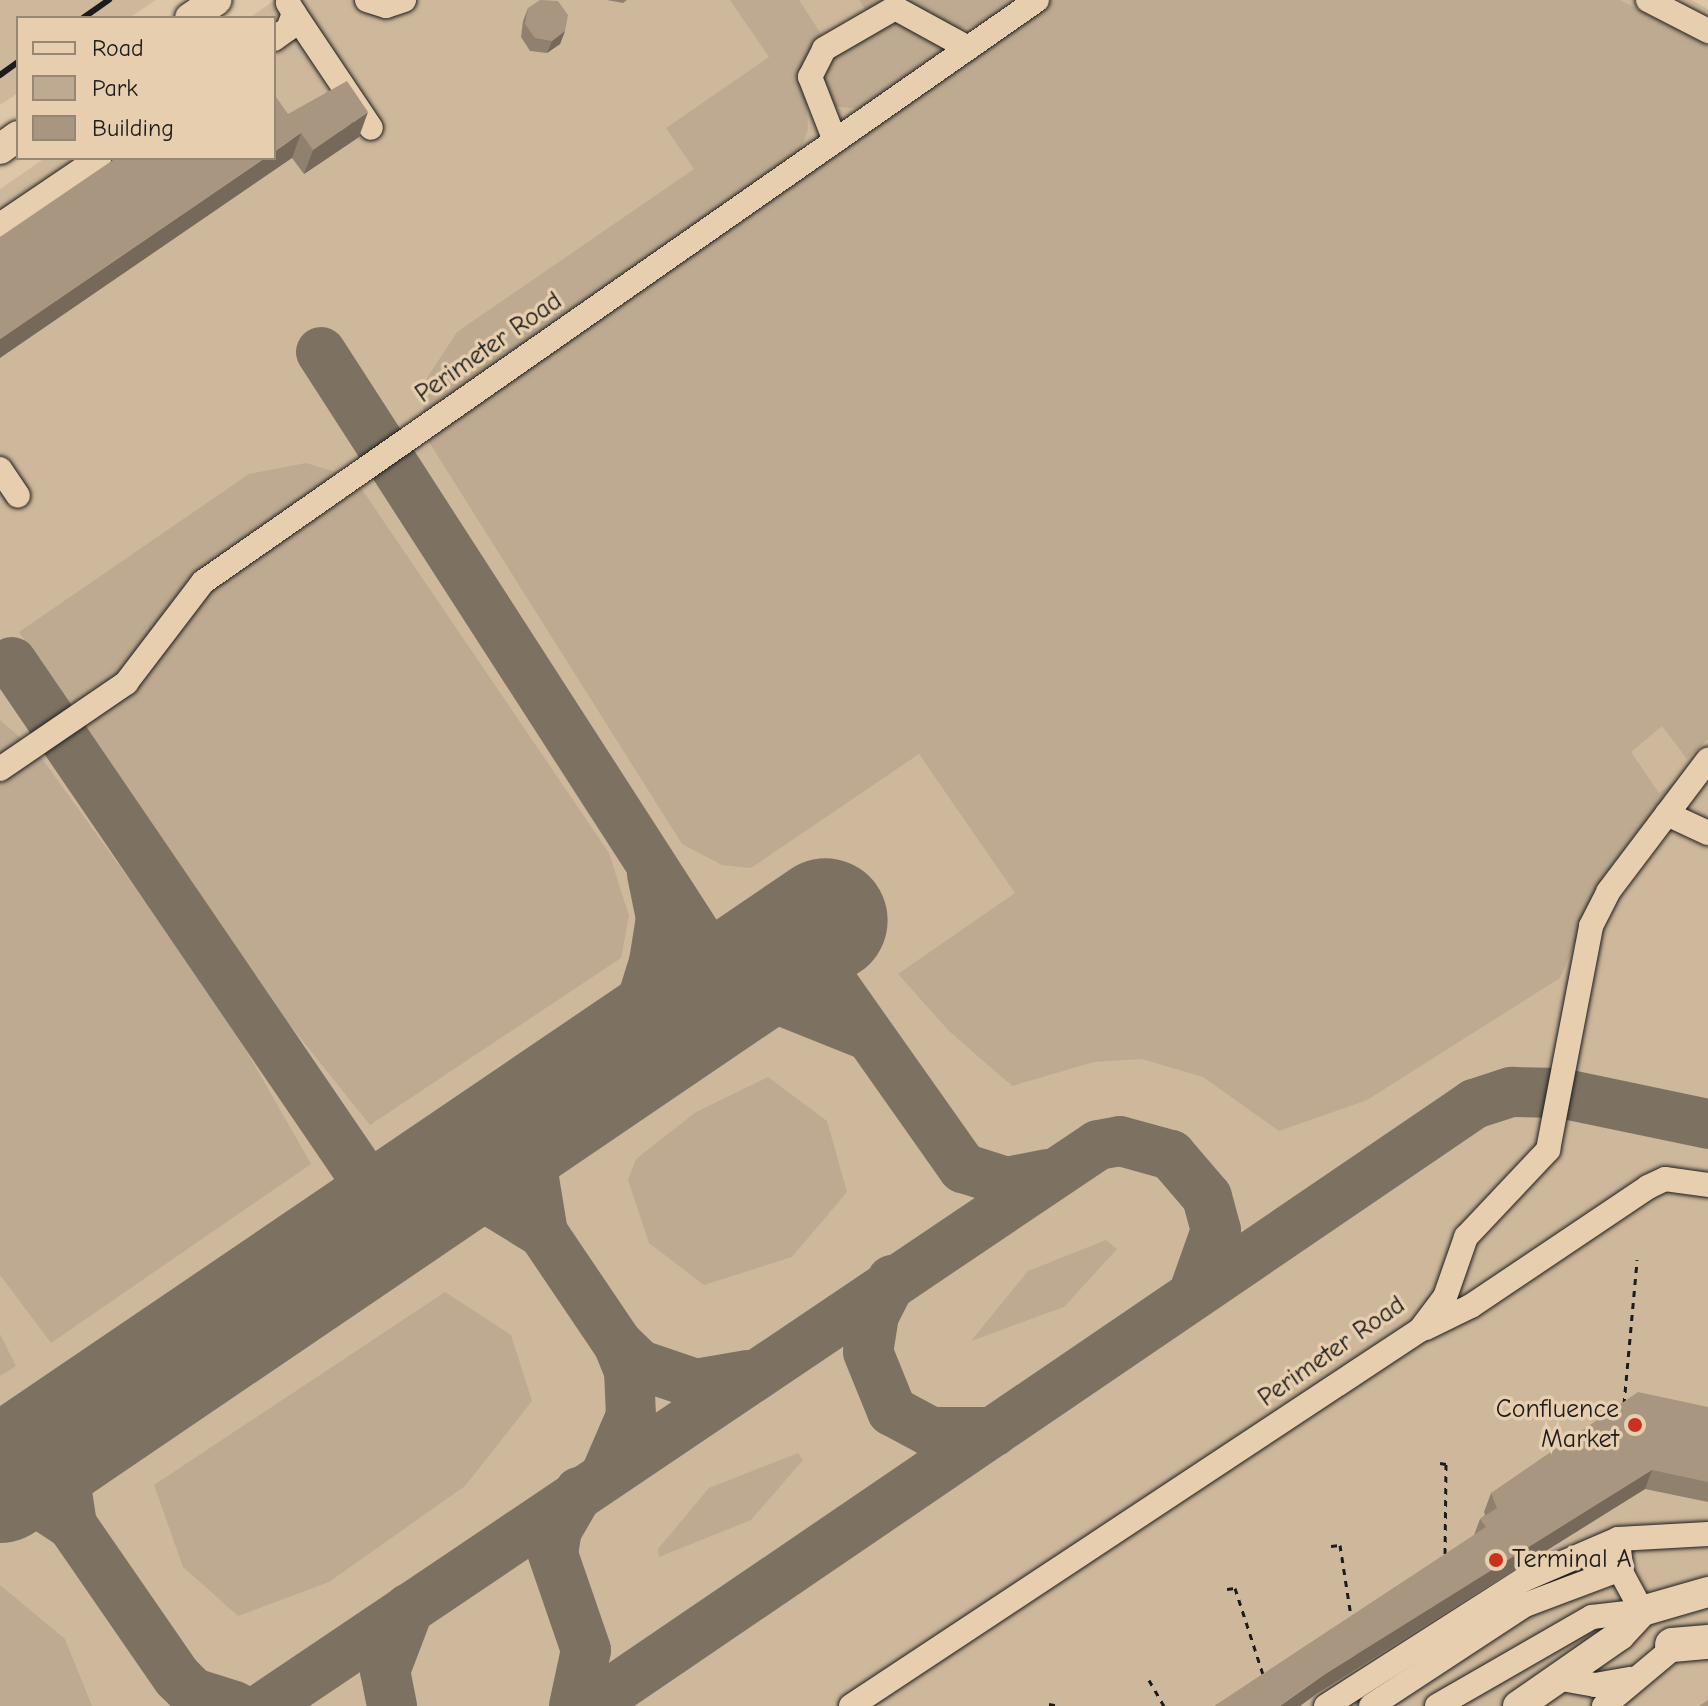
<!DOCTYPE html>
<style>
body{margin:0}
#map{position:relative;width:1708px;height:1706px;overflow:hidden;background:#dec7a8;font-family:"Comic Neue",sans-serif}
div>[style]{position:absolute}
.built>*{inset:0;background:#ceb89c}
.green>*{inset:0;background:#beaa91}
.taxiway>*{height:50px;margin:-25px;padding:0 25px;transform-origin:25px;border-radius:25px;background:#7d7262}
.runway>*{height:124px;margin:-62px;padding:0 62px;transform-origin:62px;border-radius:62px;background:#7d7262}
.path>*{height:3px;margin-top:-1.5px;transform-origin:0;background:repeating-linear-gradient(90deg,#1c1c1c 0 6px,transparent 0 12px)}
.roads{filter:drop-shadow(0 0 2px #1c1c1c) drop-shadow(0 0 2px #1c1c1c)}
.minor>*{height:24px;margin:-12px;padding:0 12px;transform-origin:12px;border-radius:12px;background:#e6ceae}
.major>*{height:30px;margin:-15px;padding:0 15px;transform-origin:15px;border-radius:15px;background:#e6ceae}
.highway>*{height:34px;margin:-17px;padding:0 17px;transform-origin:17px;border-radius:17px;background:#e6ceae}
.rail>*{height:6px;margin:-3px;padding:0 3px;transform-origin:3px;border-radius:3px;background:#1c1c1c}
.wall>*{inset:0;background:#90816f}
.shaded-wall>*{inset:0;background:#76695a}
.building>*{inset:0;background:#a89681}
.dots>*{width:22px;height:22px;translate:-50% -50%;box-sizing:border-box;border:4px solid #e6ceae;border-radius:50%}
span{translate:-50% -50%;white-space:nowrap;text-align:center;line-height:1.15;-webkit-text-stroke:7px #e6ceae;paint-order:stroke}
.street-label{font-size:26px;color:#1c1c1c}
.poi-label{font-size:26px;color:#1c1c1c}
.right{translate:-100% -50%;text-align:right}
.left{translate:0 -50%;text-align:left}
.legend{position:absolute;left:16px;top:16px;width:260px;height:144px;box-sizing:border-box;background:#e6ceae;border:2px solid #958774;margin:0;padding:10px 14px;list-style:none;font-size:24px;color:#1c1c1c}
.legend li{display:flex;align-items:center;gap:16px;height:40px}
.legend b{width:40px;border:2px solid #958774}
</style>
<div id="map">
<div class="built">
<div style="clip-path:polygon(0 0,156px 0,129px 18px,18px 18px,18px 93px,0 105px)"></div>
<div style="clip-path:polygon(275px 0,1691px 0,1708px 9px,1708px 1706px,0 1706px,0 189px,45px 158px,274px 158px,274px 18px,249px 18px)"></div>
</div>
<div class="green">
<div style="clip-path:polygon(730px 0,799px 0,825px 40px,805px 79px,808px 130px,799px 154px,422px 420px,427px 378px,457px 332px,694px 169px,666px 128px,769px 57px)"></div>
<div style="clip-path:polygon(859px 0,1017px 0,980px 26px,961px 28px,867px 12px)"></div>
<div style="clip-path:polygon(1051px 0,1620px 0,1708px 46px,1708px 739px,1687px 759px,1662px 726px,1631px 752px,1659px 793px,1677px 780px,1602px 878px,1560px 978px,1367px 1100px,1279px 1131px,1203px 1077px,1142px 1059px,1094px 1062px,1012px 1086px,949px 1031px,898px 974px,1015px 893px,919px 754px,751px 868px,722px 865px,682px 844px,427px 439px)"></div>
<div style="clip-path:polygon(889px 14px,946px 50px,862px 109px,830px 106px,819px 90px,829px 53px)"></div>
<div style="clip-path:polygon(306px 463px,342px 474px,203px 571px,119px 674px,70px 710px,19px 632px,249px 474px)"></div>
<div style="clip-path:polygon(361px 488px,609px 853px,629px 916px,621px 958px,370px 1125px,265px 994px,82px 726px,145px 679px,206px 595px)"></div>
<div style="clip-path:polygon(0 720px,24px 741px,0 757px)"></div>
<div style="clip-path:polygon(40px 756px,221px 1006px,311px 1164px,51px 1343px,0 1275px,0 783px)"></div>
<div style="clip-path:polygon(768px 1077px,827px 1121px,847px 1192px,792px 1257px,704px 1285px,649px 1243px,628px 1180px,636px 1159px,696px 1112px)"></div>
<div style="clip-path:polygon(1106px 1240px,1117px 1249px,1064px 1307px,971px 1341px,1028px 1271px)"></div>
<div style="clip-path:polygon(445px 1292px,511px 1335px,532px 1401px,465px 1486px,329px 1582px,238px 1616px,183px 1567px,154px 1485px)"></div>
<div style="clip-path:polygon(0 1334px,16px 1366px,0 1376px)"></div>
<div style="clip-path:polygon(798px 1453px,803px 1460px,751px 1520px,659px 1557px,658px 1549px,709px 1488px)"></div>
<div style="clip-path:polygon(0 1585px,65px 1639px,92px 1706px,0 1706px)"></div>
</div>
<div class="taxiway">
<div style="left:321px;top:352px;width:753px;rotate:57.2deg"></div>
<div style="left:12px;top:662px;width:620px;rotate:55.72deg"></div>
<div style="left:361px;top:1174px;width:44px;rotate:86.1deg"></div>
<div style="left:364px;top:1218px;width:54px;rotate:132deg"></div>
<div style="left:800px;top:937px;width:283px;rotate:54.8deg"></div>
<div style="left:963px;top:1168px;width:46px;rotate:17.7deg"></div>
<div style="left:1007px;top:1182px;width:41px;rotate:-11.3deg"></div>
<div style="left:701px;top:1004px;width:71px;rotate:-5.6deg"></div>
<div style="left:772px;top:997px;width:99px;rotate:21.9deg"></div>
<div style="left:609px;top:1067px;width:48px;rotate:-58.6deg"></div>
<div style="left:634px;top:1026px;width:67px;rotate:-72.6deg"></div>
<div style="left:654px;top:962px;width:45px;rotate:-81deg"></div>
<div style="left:661px;top:918px;width:45px;rotate:-101.6deg"></div>
<div style="left:566px;top:1096px;width:83px;rotate:113.5deg"></div>
<div style="left:533px;top:1172px;width:62px;rotate:80.7deg"></div>
<div style="left:543px;top:1233px;width:134px;rotate:56deg"></div>
<div style="left:618px;top:1344px;width:30px;rotate:44deg"></div>
<div style="left:640px;top:1365px;width:59px;rotate:18.7deg"></div>
<div style="left:696px;top:1384px;width:53px;rotate:-9.8deg"></div>
<div style="left:404px;top:1206px;width:58px;rotate:-10.9deg"></div>
<div style="left:461px;top:1195px;width:28px;rotate:10deg"></div>
<div style="left:489px;top:1200px;width:63px;rotate:31.4deg"></div>
<div style="left:892px;top:1280px;width:39px;rotate:117deg"></div>
<div style="left:874px;top:1315px;width:37px;rotate:99deg"></div>
<div style="left:868px;top:1352px;width:64px;rotate:67.9deg"></div>
<div style="left:892px;top:1411px;width:44px;rotate:28.3deg"></div>
<div style="left:931px;top:1432px;width:62px"></div>
<div style="left:606px;top:1474px;width:63px;rotate:-66.7deg"></div>
<div style="left:631px;top:1416px;width:45px;rotate:-92.5deg"></div>
<div style="left:629px;top:1371px;width:29px;rotate:-112deg"></div>
<div style="left:0;top:1494px;width:38px;rotate:12deg"></div>
<div style="left:37px;top:1502px;width:42px;rotate:33.3deg"></div>
<div style="left:72px;top:1525px;width:185px;rotate:55.4deg"></div>
<div style="left:177px;top:1677px;width:23px;rotate:45deg"></div>
<div style="left:193px;top:1693px;width:44px;rotate:17.2deg"></div>
<div style="left:72px;top:1525px;width:53px;rotate:-98.7deg"></div>
<div style="left:64px;top:1473px;width:50px;rotate:-71.2deg"></div>
<div style="left:265px;top:1706px;width:1004px;rotate:-33.96deg"></div>
<div style="left:1098px;top:1145px;width:22px;rotate:-10deg"></div>
<div style="left:1120px;top:1141px;width:53px;rotate:15.4deg"></div>
<div style="left:1171px;top:1155px;width:55px;rotate:49.4deg"></div>
<div style="left:1207px;top:1197px;width:34px;rotate:75deg"></div>
<div style="left:1216px;top:1230px;width:69px;rotate:109.5deg"></div>
<div style="left:392px;top:1706px;width:36px;rotate:-101deg"></div>
<div style="left:385px;top:1671px;width:67px;rotate:-69.1deg"></div>
<div style="left:574px;top:1706px;width:57px;rotate:-77.9deg"></div>
<div style="left:586px;top:1650px;width:102px;rotate:-109deg"></div>
<div style="left:553px;top:1554px;width:24px;rotate:-81deg"></div>
<div style="left:557px;top:1530px;width:44px;rotate:-59.9deg"></div>
<div style="left:590px;top:1706px;width:1070px;rotate:-34.25deg"></div>
<div style="left:1474px;top:1104px;width:40px;rotate:-18deg"></div>
<div style="left:1512px;top:1092px;width:48px;rotate:1.2deg"></div>
<div style="left:1560px;top:1093px;width:151px;rotate:11.8deg"></div>
</div>
<div class="runway">
<div style="left:0;top:1481px;width:998px;rotate:-34.18deg"></div>
</div>
<div class="path">
<div style="left:1624px;top:1404px;width:145px;rotate:-84.8deg"></div>
<div style="left:1440px;top:1463px;width:6px;rotate:9deg"></div>
<div style="left:1446px;top:1464px;width:92px;rotate:90.6deg"></div>
<div style="left:1331px;top:1546px;width:9px;rotate:-6deg"></div>
<div style="left:1340px;top:1545px;width:72px;rotate:81.2deg"></div>
<div style="left:1227px;top:1589px;width:8px;rotate:-7deg"></div>
<div style="left:1235px;top:1588px;width:90px;rotate:72deg"></div>
<div style="left:1149px;top:1680px;width:30px;rotate:60deg"></div>
<div style="left:1049px;top:1704px;width:11px;rotate:10deg"></div>
</div>
<div class="roads">
<div class="minor">
<div style="left:367px;top:0;width:20px;rotate:18deg"></div>
<div style="left:386px;top:6px;width:19px;rotate:-18deg"></div>
<div style="left:1648px;top:0;width:68px;rotate:27.3deg"></div>
<div style="left:294px;top:13px;width:138px;rotate:56.2deg"></div>
<div style="left:274px;top:39px;width:17px;rotate:-36deg"></div>
<div style="left:288px;top:29px;width:17px;rotate:-69deg"></div>
<div style="left:294px;top:13px;width:12px;rotate:-121deg"></div>
<div style="left:835px;top:141px;width:69px;rotate:-111.3deg"></div>
<div style="left:810px;top:77px;width:31px;rotate:-63deg"></div>
<div style="left:824px;top:49px;width:82px;rotate:-30deg"></div>
<div style="left:895px;top:8px;width:83px;rotate:28.7deg"></div>
<div style="left:0;top:225px;width:120px;rotate:-34.1deg"></div>
<div style="left:0;top:469px;width:32px;rotate:56deg"></div>
<div style="left:0;top:769px;width:153px;rotate:-34.3deg"></div>
<div style="left:126px;top:683px;width:127px;rotate:-52.7deg"></div>
<div style="left:203px;top:582px;width:1017px;rotate:-34.91deg"></div>
<div style="left:1667px;top:814px;width:45px;rotate:24.9deg"></div>
<div style="left:1426px;top:1328px;width:50px;rotate:-26.1deg"></div>
<div style="left:1471px;top:1306px;width:213px;rotate:-33.9deg"></div>
<div style="left:1648px;top:1187px;width:19px;rotate:-25deg"></div>
<div style="left:1665px;top:1179px;width:43px;rotate:7.9deg"></div>
<div style="left:1556px;top:1678px;width:40px;rotate:10deg"></div>
<div style="left:1595px;top:1685px;width:36px;rotate:-10deg"></div>
<div style="left:851px;top:1706px;width:682px;rotate:-33.46deg"></div>
<div style="left:1420px;top:1330px;width:41px;rotate:-52.9deg"></div>
<div style="left:1445px;top:1297px;width:64px;rotate:-70.7deg"></div>
<div style="left:1466px;top:1237px;width:120px;rotate:-46.7deg"></div>
<div style="left:1548px;top:1150px;width:228px;rotate:-79.1deg"></div>
<div style="left:1591px;top:926px;width:38px;rotate:-63deg"></div>
<div style="left:1608px;top:892px;width:166px;rotate:-52.9deg"></div>
<div style="left:1326px;top:1706px;width:234px;rotate:-32.6deg"></div>
<div style="left:1523px;top:1580px;width:103px;rotate:-23.3deg"></div>
<div style="left:1618px;top:1539px;width:90px;rotate:-3.2deg"></div>
<div style="left:1371px;top:1706px;width:184px;rotate:-33.3deg"></div>
<div style="left:1525px;top:1605px;width:103px;rotate:-20.6deg"></div>
<div style="left:1437px;top:1706px;width:179px;rotate:-29.9deg"></div>
<div style="left:1592px;top:1617px;width:50px;rotate:-6.8deg"></div>
<div style="left:1642px;top:1611px;width:42px;rotate:-118.4deg"></div>
<div style="left:1622px;top:1574px;width:35px;rotate:-97deg"></div>
<div style="left:1604px;top:1706px;width:104px;rotate:-39.9deg"></div>
</div>
<div class="major">
<div style="left:190px;top:18px;width:32px;rotate:-34deg"></div>
<div style="left:0;top:149px;width:22px;rotate:-36deg"></div>
<div style="left:1518px;top:1706px;width:124px;rotate:-34.8deg"></div>
<div style="left:1620px;top:1635px;width:33px;rotate:-47deg"></div>
<div style="left:1642px;top:1611px;width:69px;rotate:-16.1deg"></div>
</div>
<div class="highway">
<div style="left:1672px;top:1645px;width:36px;rotate:-5deg"></div>
</div>
</div>
<div class="rail">
<div style="left:83px;top:18px;width:32px;rotate:-35deg"></div>
<div style="left:0;top:75px;width:22px;rotate:-36deg"></div>
</div>
<div class="wall">
<div style="clip-path:polygon(607px 0,627px 0,623px 3px)"></div>
<div style="clip-path:polygon(528px 8px,565px 31px,560px 44px,547px 53px,530px 51px,521px 37px,523px 21px)"></div>
<div style="clip-path:polygon(288px 114px,359px 137px,304px 174px,292px 158px)"></div>
<div style="clip-path:polygon(1708px 1407px,1708px 1502px,1645px 1489px,1318px 1693px,1474px 1535px,1480px 1519px,1485px 1515px,1484px 1512px,1491px 1493px)"></div>
</div>
<div class="shaded-wall">
<div style="clip-path:polygon(565px 31px,560px 44px,547px 53px,552px 41px)"></div>
<div style="clip-path:polygon(368px 112px,359px 137px,304px 174px,313px 150px)"></div>
<div style="clip-path:polygon(301px 133px,292px 158px,0 358px,0 339px,265px 158px,274px 158px,274px 152px)"></div>
<div style="clip-path:polygon(1652px 1470px,1645px 1489px,1318px 1693px,1300px 1706px,1280px 1706px,1325px 1674px)"></div>
</div>
<div class="building">
<div style="clip-path:polygon(540px 0,558px 1px,568px 15px,565px 31px,552px 41px,535px 38px,525px 24px,528px 8px)"></div>
<div style="clip-path:polygon(347px 81px,368px 112px,313px 150px,301px 133px,274px 152px,274px 94px,288px 114px)"></div>
<div style="clip-path:polygon(116px 158px,265px 158px,0 339px,0 237px)"></div>
<div style="clip-path:polygon(1638px 1392px,1708px 1407px,1708px 1482px,1652px 1470px,1325px 1674px,1280px 1706px,1214px 1706px,1486px 1527px,1480px 1519px,1497px 1508px,1491px 1493px)"></div>
<div style="clip-path:polygon(1708px 1700px,1708px 1706px,1699px 1706px)"></div>
</div>
<div class="dots">
<div style="left:1635px;top:1425px;background:#c8321e"></div>
<div style="left:1496px;top:1560px;background:#c8321e"></div>
</div>
<div class="street-label">
<span style="left:489px;top:348px;rotate:-35deg">Perimeter Road</span>
<span style="left:1332px;top:1352px;rotate:-35deg">Perimeter Road</span>
</div>
<div class="poi-label">
<span class="right" style="left:1619px;top:1425px">Confluence<br>Market</span>
<span class="left" style="left:1512px;top:1560px">Terminal A</span>
</div>
<ul class="legend">
<li><b style="height:10px;background:#e6ceae"></b>Road</li>
<li><b style="height:22px;background:#beaa91"></b>Park</li>
<li><b style="height:22px;background:#a89681"></b>Building</li>
</ul>
</div>
